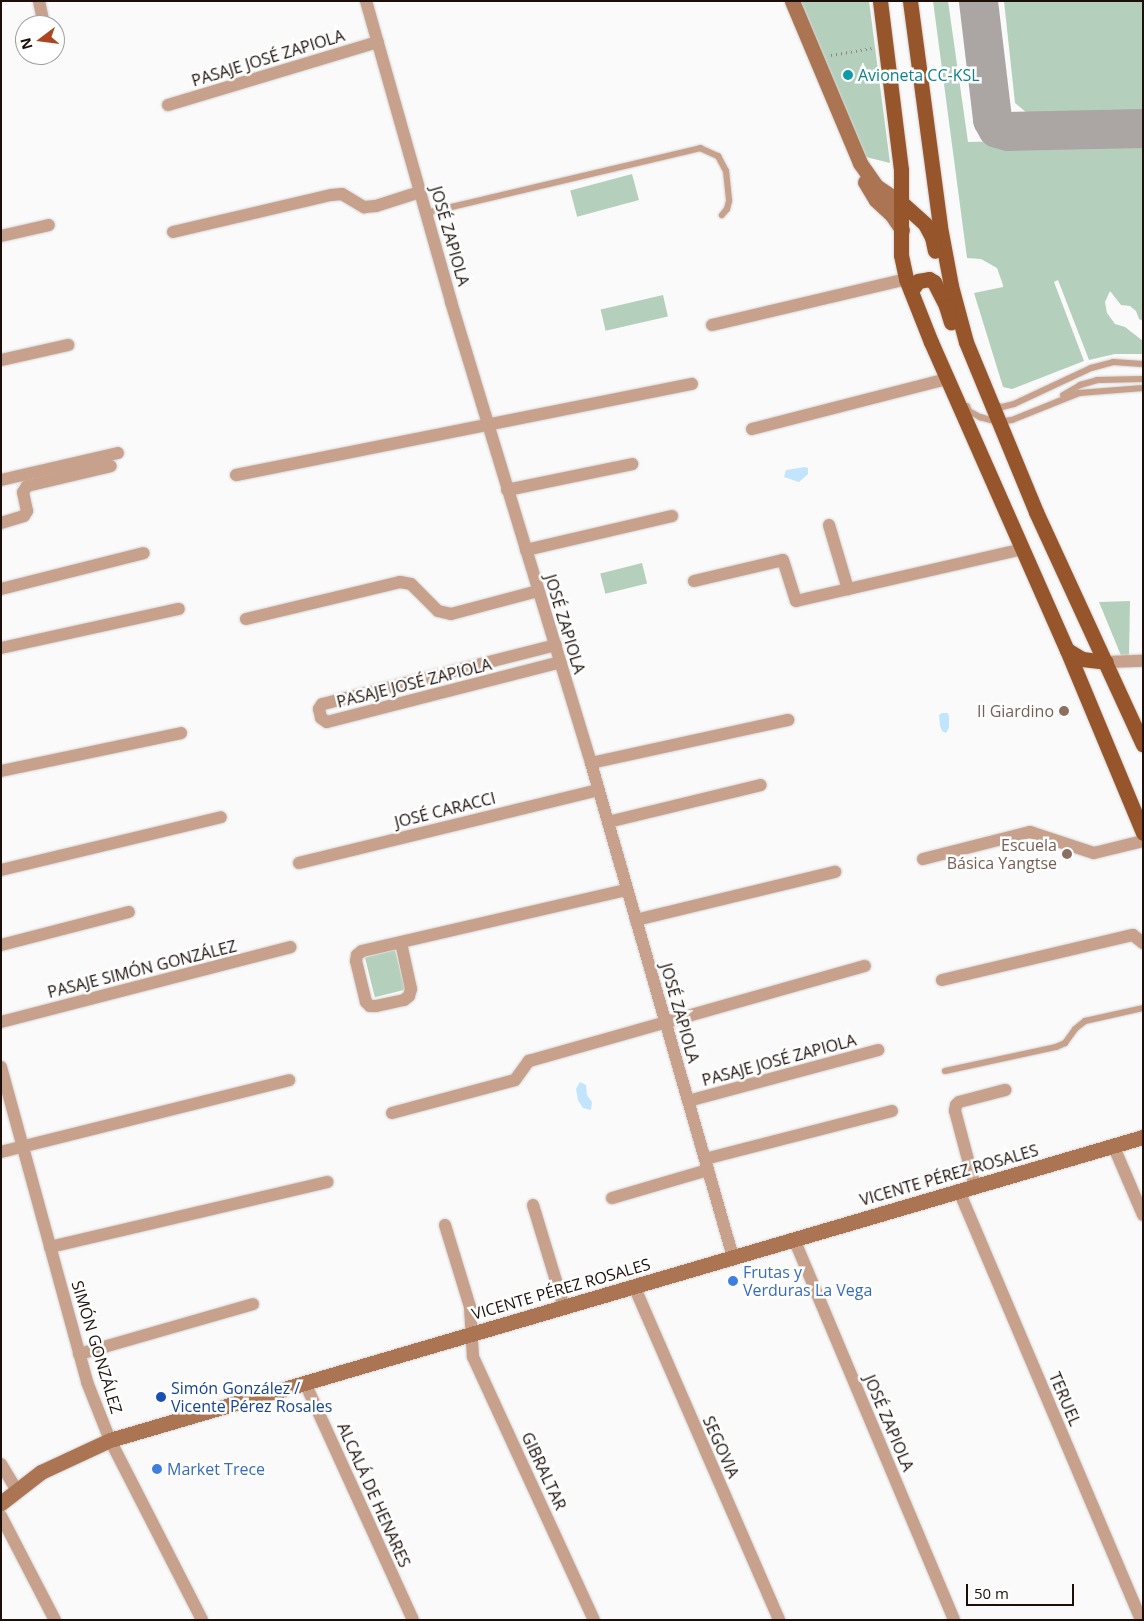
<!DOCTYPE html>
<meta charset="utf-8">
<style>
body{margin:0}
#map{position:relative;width:1144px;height:1621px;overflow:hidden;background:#fafafa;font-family:"Open Sans",sans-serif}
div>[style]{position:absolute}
.green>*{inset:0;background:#b4d0bc;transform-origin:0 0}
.water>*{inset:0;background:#c3e4fe}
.taxiway>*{height:39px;margin:-19.5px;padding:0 19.5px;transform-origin:19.5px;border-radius:19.5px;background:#aba6a4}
.path>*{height:2.5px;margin-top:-1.25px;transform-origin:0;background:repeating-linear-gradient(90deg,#8c8583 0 1px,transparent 0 5px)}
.roads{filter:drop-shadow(0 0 1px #d6d4d4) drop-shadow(0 0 1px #d6d4d4)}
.lane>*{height:6px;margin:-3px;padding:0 3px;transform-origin:3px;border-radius:3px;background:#c7a18b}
.street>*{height:12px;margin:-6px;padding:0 6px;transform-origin:6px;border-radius:6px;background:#c7a18b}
.secondary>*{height:15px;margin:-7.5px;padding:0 7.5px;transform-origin:7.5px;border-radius:7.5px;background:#ab7554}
.primary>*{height:15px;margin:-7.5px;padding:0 7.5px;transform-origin:7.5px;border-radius:7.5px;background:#96552a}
.dots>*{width:14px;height:14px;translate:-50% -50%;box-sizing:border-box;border:2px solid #fff;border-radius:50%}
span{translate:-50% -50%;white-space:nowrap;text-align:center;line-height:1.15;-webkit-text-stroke:5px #fff;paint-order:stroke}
.street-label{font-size:16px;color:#1c0f0a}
.culture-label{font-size:16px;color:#0d838f}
.left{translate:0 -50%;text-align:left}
.education-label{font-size:16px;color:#785e54}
.right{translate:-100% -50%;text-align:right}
.shop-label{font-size:16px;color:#366cbe}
.transit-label{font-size:16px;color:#164399}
.frame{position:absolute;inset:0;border:2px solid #1c0f0a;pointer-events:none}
.north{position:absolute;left:15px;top:15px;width:50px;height:50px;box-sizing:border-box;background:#fff;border:1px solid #a49f9d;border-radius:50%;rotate:255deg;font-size:14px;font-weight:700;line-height:20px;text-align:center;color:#1c0f0a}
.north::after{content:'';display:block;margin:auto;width:18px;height:22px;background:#ad4620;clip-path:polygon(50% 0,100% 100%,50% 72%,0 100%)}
.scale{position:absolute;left:966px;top:1584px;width:108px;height:22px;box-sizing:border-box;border:2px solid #1c0f0a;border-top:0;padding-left:6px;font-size:15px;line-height:18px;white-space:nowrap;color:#1c0f0a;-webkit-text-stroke:4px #fff;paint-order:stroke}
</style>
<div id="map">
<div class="green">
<div style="clip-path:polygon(799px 1px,869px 1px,890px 163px,866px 157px)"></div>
<div style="clip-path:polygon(933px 1px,948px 1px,968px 142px,1143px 138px,1143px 321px,1139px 319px,1136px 311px,1130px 306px,1121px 305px,1110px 291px,1105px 302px,1107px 313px,1115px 324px,1125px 327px,1143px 341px,1143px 354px,1115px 354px,1089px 360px,1058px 280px,1054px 282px,1084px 361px,1012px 389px,1003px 387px,974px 293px,1003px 287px,1003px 285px,997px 268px,981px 259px,967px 258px)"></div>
<div style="clip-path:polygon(1004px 1px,1143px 1px,1143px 114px,1028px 114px,1015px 103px)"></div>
<div style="left:632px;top:174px;width:27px;height:64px;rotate:75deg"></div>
<div style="left:663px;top:295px;width:22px;height:64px;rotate:77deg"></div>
<div style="left:642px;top:563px;width:21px;height:43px;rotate:76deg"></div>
<div style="clip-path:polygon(1130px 601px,1129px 656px,1122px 658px,1099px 602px)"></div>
<div style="left:395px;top:950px;width:41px;height:31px;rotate:76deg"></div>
</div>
<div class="water">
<div style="clip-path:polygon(805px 467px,808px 468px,808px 474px,799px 482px,784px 477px,786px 470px)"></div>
<div style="clip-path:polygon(942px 713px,948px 713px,949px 717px,949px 728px,946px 733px,942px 731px,940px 726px,939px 715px)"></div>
<div style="clip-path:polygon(580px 1082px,586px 1085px,587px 1095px,592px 1102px,591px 1110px,583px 1108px,578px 1100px,576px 1089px)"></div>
</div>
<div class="taxiway">
<div style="left:978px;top:1px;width:119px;rotate:83.2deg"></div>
<div style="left:992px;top:119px;width:10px;rotate:61deg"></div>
<div style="left:997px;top:128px;width:11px;rotate:15deg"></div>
<div style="left:1008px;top:131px;width:135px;rotate:-1.3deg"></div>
</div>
<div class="path">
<div style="left:831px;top:55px;width:42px;rotate:-9.7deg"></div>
</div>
<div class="roads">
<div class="lane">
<div style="left:426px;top:213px;width:282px;rotate:-13.3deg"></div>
<div style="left:700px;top:148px;width:20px;rotate:24deg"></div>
<div style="left:718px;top:156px;width:17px;rotate:62deg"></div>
<div style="left:726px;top:171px;width:30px;rotate:84deg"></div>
<div style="left:729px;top:201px;width:8px;rotate:104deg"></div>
<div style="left:727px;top:209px;width:8px;rotate:130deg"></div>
<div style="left:1063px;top:395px;width:20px;rotate:-30deg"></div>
<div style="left:1080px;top:385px;width:18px;rotate:-16deg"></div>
<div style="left:1097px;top:380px;width:46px;rotate:-1.2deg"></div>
<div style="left:994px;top:405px;width:8px;rotate:14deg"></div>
<div style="left:1002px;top:407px;width:12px;rotate:-14deg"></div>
<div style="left:1014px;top:404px;width:85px;rotate:-25.1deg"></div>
<div style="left:1091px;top:368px;width:23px;rotate:-15deg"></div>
<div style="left:1113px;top:362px;width:30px;rotate:4deg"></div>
<div style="left:967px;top:406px;width:5px;rotate:68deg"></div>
<div style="left:969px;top:411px;width:13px;rotate:29deg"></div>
<div style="left:980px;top:417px;width:19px;rotate:16deg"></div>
<div style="left:998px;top:422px;width:14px;rotate:-8deg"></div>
<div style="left:1012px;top:420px;width:72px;rotate:-21.9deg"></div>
<div style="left:1079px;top:393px;width:64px;rotate:-4.5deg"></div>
<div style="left:945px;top:1071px;width:114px;rotate:-12.2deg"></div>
<div style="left:1056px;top:1047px;width:10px;rotate:-24deg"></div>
<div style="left:1065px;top:1043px;width:17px;rotate:-54deg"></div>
<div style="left:1075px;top:1029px;width:13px;rotate:-39deg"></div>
<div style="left:1085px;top:1021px;width:59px;rotate:-12.6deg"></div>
</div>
<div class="street">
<div style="left:39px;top:1px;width:19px;rotate:78deg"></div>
<div style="left:366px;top:1px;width:313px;rotate:74.2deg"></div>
<div style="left:451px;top:302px;width:482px;rotate:73.1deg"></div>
<div style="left:591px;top:763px;width:514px;rotate:73.96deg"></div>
<div style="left:168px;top:105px;width:219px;rotate:-16.7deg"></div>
<div style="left:173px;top:232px;width:162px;rotate:-13.2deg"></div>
<div style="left:331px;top:195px;width:11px;rotate:-5deg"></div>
<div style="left:342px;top:194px;width:26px;rotate:31deg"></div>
<div style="left:364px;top:207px;width:12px;rotate:-5deg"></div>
<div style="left:376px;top:206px;width:46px;rotate:-17.7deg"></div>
<div style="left:1px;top:236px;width:49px;rotate:-12.9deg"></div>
<div style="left:712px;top:325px;width:199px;rotate:-13.3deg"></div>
<div style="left:1px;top:360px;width:69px;rotate:-12.6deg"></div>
<div style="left:752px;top:429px;width:201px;rotate:-14.4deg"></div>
<div style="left:236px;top:475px;width:465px;rotate:-11.3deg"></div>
<div style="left:1px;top:480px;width:120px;rotate:-13deg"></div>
<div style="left:507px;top:490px;width:128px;rotate:-11.7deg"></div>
<div style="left:1px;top:523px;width:24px;rotate:-17deg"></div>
<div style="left:24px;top:516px;width:6px;rotate:-59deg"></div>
<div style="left:27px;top:511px;width:19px;rotate:-102deg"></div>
<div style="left:23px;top:492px;width:7px;rotate:-56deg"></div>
<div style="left:27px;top:486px;width:86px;rotate:-13.4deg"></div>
<div style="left:829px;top:525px;width:67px;rotate:73.5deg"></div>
<div style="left:526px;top:550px;width:150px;rotate:-13.1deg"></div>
<div style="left:694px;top:581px;width:91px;rotate:-13.3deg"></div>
<div style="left:783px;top:560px;width:43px;rotate:72.4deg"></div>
<div style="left:796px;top:601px;width:233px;rotate:-12.9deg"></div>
<div style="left:1px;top:589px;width:147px;rotate:-14.1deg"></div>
<div style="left:246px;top:619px;width:158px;rotate:-13.5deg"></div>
<div style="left:400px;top:582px;width:11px;rotate:10deg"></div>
<div style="left:411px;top:584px;width:38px;rotate:45deg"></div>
<div style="left:438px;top:611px;width:13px;rotate:13deg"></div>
<div style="left:451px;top:614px;width:90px;rotate:-14.8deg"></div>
<div style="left:556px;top:645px;width:241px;rotate:165.8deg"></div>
<div style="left:322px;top:704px;width:6px;rotate:121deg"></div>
<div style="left:319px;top:709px;width:9px;rotate:77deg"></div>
<div style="left:321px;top:718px;width:7px;rotate:34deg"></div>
<div style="left:327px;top:722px;width:241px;rotate:-14.4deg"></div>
<div style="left:1px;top:648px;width:182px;rotate:-12.4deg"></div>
<div style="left:1106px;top:662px;width:37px;rotate:-2deg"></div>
<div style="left:591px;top:763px;width:202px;rotate:-12.3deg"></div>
<div style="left:1px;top:771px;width:184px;rotate:-11.9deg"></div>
<div style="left:608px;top:822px;width:157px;rotate:-13.6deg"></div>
<div style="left:923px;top:859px;width:110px;rotate:-14.2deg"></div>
<div style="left:1030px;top:832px;width:67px;rotate:18.2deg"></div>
<div style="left:1094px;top:853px;width:50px;rotate:-13.8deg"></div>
<div style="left:299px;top:863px;width:308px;rotate:-13.7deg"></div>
<div style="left:1px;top:870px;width:226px;rotate:-13.5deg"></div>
<div style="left:636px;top:920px;width:205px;rotate:-13.6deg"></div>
<div style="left:401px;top:943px;width:47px;rotate:77.7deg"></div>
<div style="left:411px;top:989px;width:7px;rotate:106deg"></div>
<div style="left:409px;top:996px;width:6px;rotate:141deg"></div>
<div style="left:404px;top:1000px;width:29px;rotate:168deg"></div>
<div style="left:376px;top:1006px;width:6px;rotate:180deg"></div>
<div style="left:370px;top:1006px;width:6px;rotate:-135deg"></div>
<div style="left:366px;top:1002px;width:42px;rotate:-103.7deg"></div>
<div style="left:356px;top:961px;width:6px;rotate:-81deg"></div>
<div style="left:357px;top:955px;width:6px;rotate:-39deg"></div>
<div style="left:362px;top:951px;width:272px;rotate:-13deg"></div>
<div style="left:1px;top:945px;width:132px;rotate:-14.5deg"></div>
<div style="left:942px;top:980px;width:196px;rotate:-13.3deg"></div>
<div style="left:1133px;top:935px;width:13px;rotate:39deg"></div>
<div style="left:1px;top:1022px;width:299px;rotate:-14.5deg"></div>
<div style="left:1px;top:1067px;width:327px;rotate:74.7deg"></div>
<div style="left:87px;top:1382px;width:62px;rotate:68.4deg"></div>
<div style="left:110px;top:1440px;width:202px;rotate:62.9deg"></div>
<div style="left:688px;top:1101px;width:197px;rotate:-15deg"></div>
<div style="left:392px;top:1113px;width:127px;rotate:-15deg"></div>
<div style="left:515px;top:1080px;width:24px;rotate:-54deg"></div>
<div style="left:529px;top:1061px;width:349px;rotate:-15.8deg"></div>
<div style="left:1113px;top:1145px;width:76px;rotate:66.8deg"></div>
<div style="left:1px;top:1152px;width:297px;rotate:-14deg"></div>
<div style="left:705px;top:1159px;width:193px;rotate:-14.4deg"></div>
<div style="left:975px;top:1186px;width:78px;rotate:-104.9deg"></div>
<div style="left:955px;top:1111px;width:6px;rotate:-81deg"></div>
<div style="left:956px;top:1105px;width:4px;rotate:-45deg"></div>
<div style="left:959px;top:1102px;width:48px;rotate:-14.6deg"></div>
<div style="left:959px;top:1191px;width:466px;rotate:67deg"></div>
<div style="left:612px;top:1198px;width:100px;rotate:-16.3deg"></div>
<div style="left:533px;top:1205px;width:107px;rotate:73.1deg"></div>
<div style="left:445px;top:1225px;width:86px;rotate:73deg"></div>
<div style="left:470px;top:1307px;width:50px;rotate:86.6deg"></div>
<div style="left:473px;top:1357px;width:289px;rotate:65.3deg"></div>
<div style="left:794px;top:1239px;width:413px;rotate:67.2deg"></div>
<div style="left:50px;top:1247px;width:285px;rotate:-13.2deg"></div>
<div style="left:634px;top:1286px;width:364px;rotate:66.5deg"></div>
<div style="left:79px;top:1354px;width:181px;rotate:-16deg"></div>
<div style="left:305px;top:1383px;width:260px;rotate:65.5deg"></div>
<div style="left:1px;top:1464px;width:31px;rotate:59deg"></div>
<div style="left:1px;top:1516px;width:117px;rotate:62.6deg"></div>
</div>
<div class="secondary">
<div style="left:792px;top:1px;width:176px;rotate:67.2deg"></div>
<div style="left:860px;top:163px;width:28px;rotate:55deg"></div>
<div style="left:876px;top:186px;width:32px;rotate:34deg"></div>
<div style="left:865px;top:182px;width:21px;rotate:59deg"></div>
<div style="left:876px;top:200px;width:22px;rotate:43deg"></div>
<div style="left:892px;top:215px;width:18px;rotate:56deg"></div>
<div style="left:1px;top:1503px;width:51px;rotate:-37.8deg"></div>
<div style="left:41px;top:1472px;width:76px;rotate:-24.9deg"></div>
<div style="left:110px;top:1440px;width:1077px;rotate:-16.35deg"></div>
</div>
<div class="primary">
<div style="left:880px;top:1px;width:170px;rotate:82.9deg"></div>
<div style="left:901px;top:170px;width:85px;rotate:90deg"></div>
<div style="left:901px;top:255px;width:25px;rotate:78deg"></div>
<div style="left:906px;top:279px;width:68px;rotate:68.4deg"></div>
<div style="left:931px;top:342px;width:337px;rotate:66.2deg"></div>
<div style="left:1067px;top:650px;width:198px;rotate:67.4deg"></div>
<div style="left:910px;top:1px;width:228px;rotate:82.4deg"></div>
<div style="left:940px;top:227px;width:60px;rotate:79.4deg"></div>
<div style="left:951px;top:286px;width:58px;rotate:75deg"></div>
<div style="left:966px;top:342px;width:184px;rotate:67.6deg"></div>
<div style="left:1036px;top:512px;width:256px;rotate:65.3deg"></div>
<div style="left:903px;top:204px;width:30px;rotate:42deg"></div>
<div style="left:925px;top:224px;width:15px;rotate:62deg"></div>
<div style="left:932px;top:237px;width:14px;rotate:78deg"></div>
<div style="left:911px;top:291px;width:12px;rotate:-55deg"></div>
<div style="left:918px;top:281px;width:11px;rotate:-10deg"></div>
<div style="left:929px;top:279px;width:6px;rotate:31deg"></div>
<div style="left:934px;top:282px;width:27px;rotate:63deg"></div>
<div style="left:946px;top:306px;width:17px;rotate:73deg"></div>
<div style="left:1067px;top:650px;width:17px;rotate:31deg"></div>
<div style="left:1082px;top:659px;width:24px;rotate:7deg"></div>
</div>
</div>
<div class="dots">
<div style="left:848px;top:75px;background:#0f9aa8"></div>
<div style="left:1064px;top:711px;background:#8d6e63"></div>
<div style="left:1067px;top:854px;background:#8d6e63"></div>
<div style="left:733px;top:1281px;background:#3f7fe0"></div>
<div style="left:161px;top:1397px;background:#1a4fb4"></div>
<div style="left:157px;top:1469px;background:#3f7fe0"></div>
</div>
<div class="street-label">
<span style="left:268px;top:58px;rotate:-17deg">PASAJE JOSÉ ZAPIOLA</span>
<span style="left:450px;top:236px;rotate:74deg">JOSÉ ZAPIOLA</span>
<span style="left:565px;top:624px;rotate:73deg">JOSÉ ZAPIOLA</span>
<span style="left:414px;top:683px;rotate:-14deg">PASAJE JOSÉ ZAPIOLA</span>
<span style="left:445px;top:810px;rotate:-14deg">JOSÉ CARACCI</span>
<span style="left:142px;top:969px;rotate:-14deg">PASAJE SIMÓN GONZÁLEZ</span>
<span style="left:680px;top:1013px;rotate:74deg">JOSÉ ZAPIOLA</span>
<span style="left:779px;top:1060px;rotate:-15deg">PASAJE JOSÉ ZAPIOLA</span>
<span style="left:949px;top:1175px;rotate:-16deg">VICENTE PÉREZ ROSALES</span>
<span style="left:561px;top:1289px;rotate:-16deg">VICENTE PÉREZ ROSALES</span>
<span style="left:97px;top:1347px;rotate:73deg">SIMÓN GONZÁLEZ</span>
<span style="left:1065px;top:1399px;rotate:67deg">TERUEL</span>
<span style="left:889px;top:1423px;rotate:67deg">JOSÉ ZAPIOLA</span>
<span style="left:721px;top:1447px;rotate:66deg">SEGOVIA</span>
<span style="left:544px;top:1471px;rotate:65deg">GIBRALTAR</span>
<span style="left:374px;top:1495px;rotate:66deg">ALCALÁ DE HENARES</span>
</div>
<div class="culture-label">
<span class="left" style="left:858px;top:75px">Avioneta CC-KSL</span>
</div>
<div class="education-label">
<span class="right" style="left:1054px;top:711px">Il Giardino</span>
<span class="right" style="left:1057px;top:854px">Escuela<br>Básica Yangtse</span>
</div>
<div class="shop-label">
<span class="left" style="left:743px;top:1281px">Frutas y<br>Verduras La Vega</span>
<span class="left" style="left:167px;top:1469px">Market Trece</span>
</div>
<div class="transit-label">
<span class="left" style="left:171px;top:1397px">Simón González /<br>Vicente Pérez Rosales</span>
</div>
<div class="frame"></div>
<div class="north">N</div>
<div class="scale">50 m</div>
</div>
